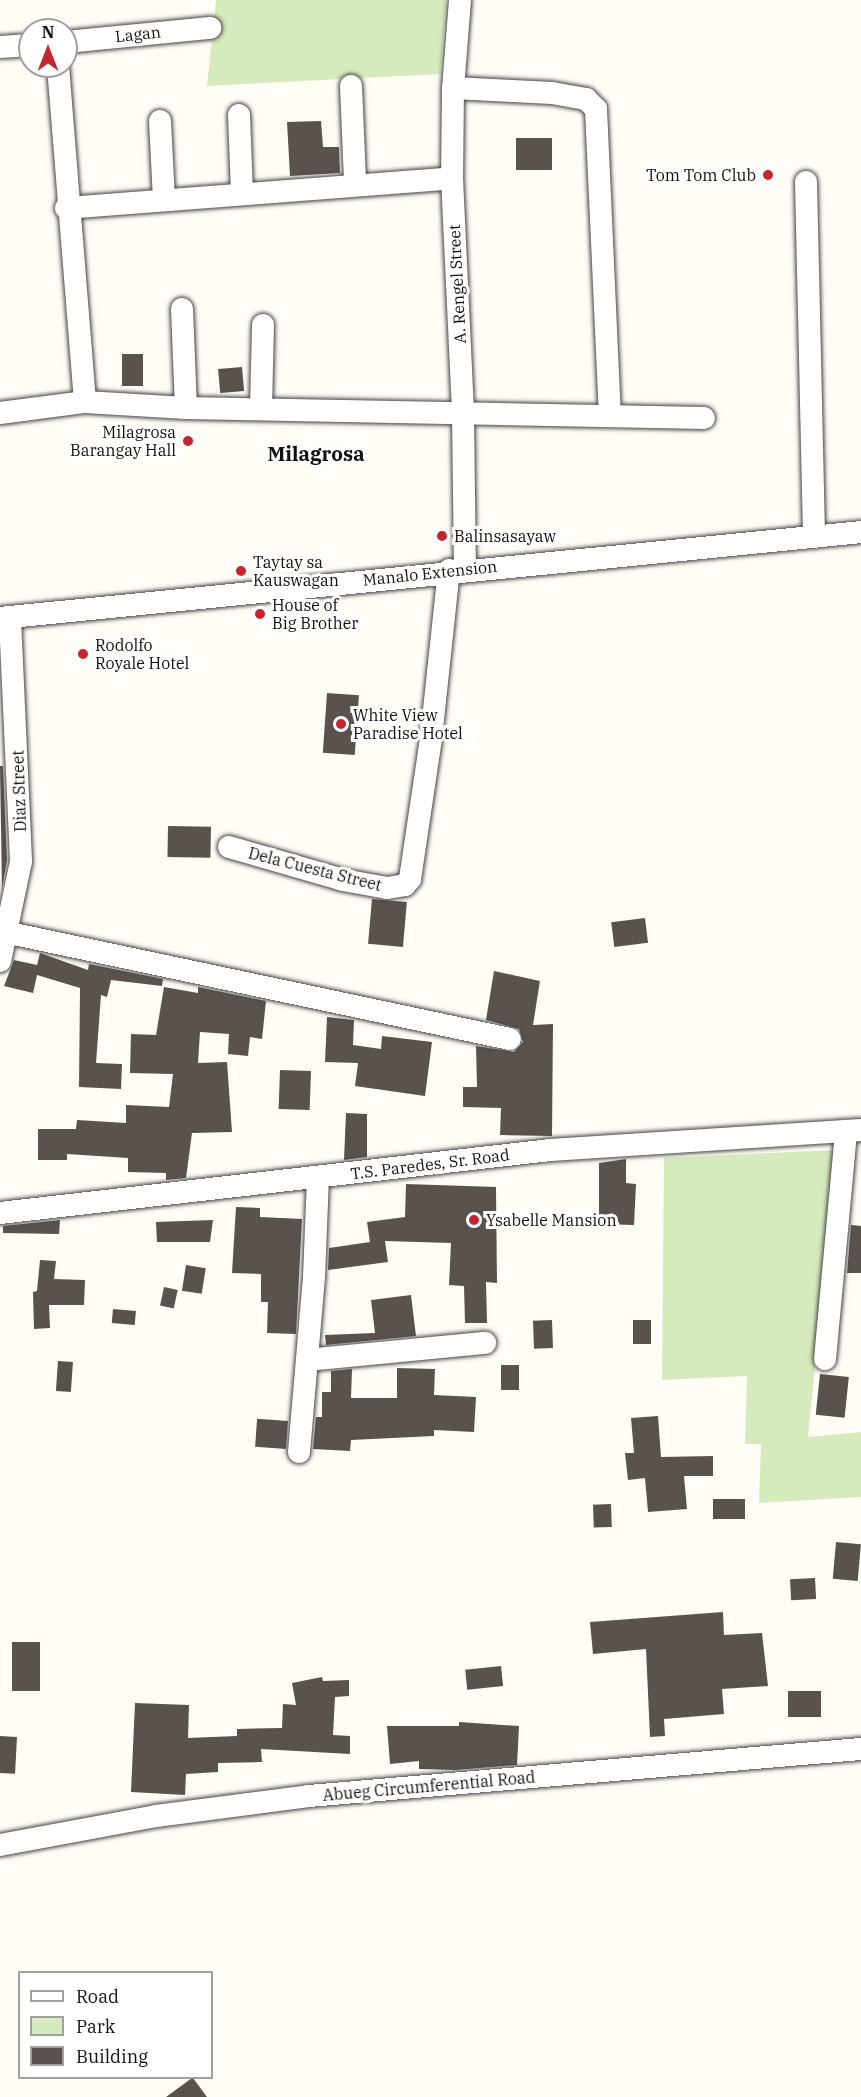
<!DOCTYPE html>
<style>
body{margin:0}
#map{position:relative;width:861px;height:2097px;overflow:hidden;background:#fffdf5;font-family:"IBM Plex Serif",serif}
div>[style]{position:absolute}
.green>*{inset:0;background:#d5ebbd}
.building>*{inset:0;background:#5a524d;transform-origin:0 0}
.roads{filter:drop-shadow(0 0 2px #444) drop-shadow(0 0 2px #444)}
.minor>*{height:22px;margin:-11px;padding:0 11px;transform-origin:11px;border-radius:11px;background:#fff}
.dots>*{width:16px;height:16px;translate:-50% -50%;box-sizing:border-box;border:3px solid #fff;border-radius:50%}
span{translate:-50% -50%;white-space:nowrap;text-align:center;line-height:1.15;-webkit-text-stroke:6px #fff;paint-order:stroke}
.street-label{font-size:16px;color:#111}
.poi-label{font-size:16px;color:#111}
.right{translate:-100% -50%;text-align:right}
.left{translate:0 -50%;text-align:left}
.quarter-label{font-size:20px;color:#111;font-weight:700}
.legend{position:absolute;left:18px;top:1971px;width:195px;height:108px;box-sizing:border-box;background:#fff;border:2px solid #a0a0a0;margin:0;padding:8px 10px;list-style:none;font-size:18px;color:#111}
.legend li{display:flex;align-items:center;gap:12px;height:30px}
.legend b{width:30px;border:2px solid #a0a0a0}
.north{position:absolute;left:18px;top:18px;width:60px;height:60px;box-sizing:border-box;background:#fff;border:2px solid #a0a0a0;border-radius:50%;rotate:0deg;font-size:16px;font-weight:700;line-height:24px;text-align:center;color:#111}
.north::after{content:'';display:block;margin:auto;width:21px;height:27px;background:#c4262e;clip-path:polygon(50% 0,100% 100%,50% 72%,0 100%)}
</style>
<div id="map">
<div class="green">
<div style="clip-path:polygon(216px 0,446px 0,440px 74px,207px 86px)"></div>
<div style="clip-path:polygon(837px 1150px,808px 1437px,861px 1432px,861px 1497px,759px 1503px,761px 1444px,745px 1444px,747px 1376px,662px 1380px,664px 1158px)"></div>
</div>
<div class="building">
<div style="clip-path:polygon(321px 121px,323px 147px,339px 147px,340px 173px,290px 176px,287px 122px)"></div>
<div style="left:516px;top:138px;width:36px;height:32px"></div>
<div style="left:122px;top:354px;width:21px;height:32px"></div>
<div style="left:242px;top:367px;width:24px;height:24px;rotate:85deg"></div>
<div style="left:327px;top:693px;width:32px;height:60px;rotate:4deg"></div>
<div style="clip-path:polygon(0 766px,3px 766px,7px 860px,2px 888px)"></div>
<div style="left:168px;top:826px;width:43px;height:31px;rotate:1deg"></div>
<div style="left:372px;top:899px;width:35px;height:45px;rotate:5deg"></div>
<div style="left:645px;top:918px;width:25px;height:34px;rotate:83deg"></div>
<div style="clip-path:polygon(40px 953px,88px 970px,89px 964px,163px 979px,162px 986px,111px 980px,107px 997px,101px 995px,96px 1063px,122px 1064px,121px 1089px,79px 1087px,80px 988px,37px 975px,33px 993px,4px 986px,14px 960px,37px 965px)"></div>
<div style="clip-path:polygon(494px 971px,540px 981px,533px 1025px,553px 1024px,552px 1136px,500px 1135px,501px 1108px,463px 1107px,463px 1087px,477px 1087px,476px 1046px,514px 1052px,523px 1042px,519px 1029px,486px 1020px)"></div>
<div style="clip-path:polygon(164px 987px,198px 993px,198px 987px,266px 1001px,262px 1039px,250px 1037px,248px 1056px,228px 1054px,229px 1034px,200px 1032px,198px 1063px,227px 1062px,232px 1132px,192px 1133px,186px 1178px,166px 1180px,166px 1173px,128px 1172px,128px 1158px,67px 1154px,67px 1160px,38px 1160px,38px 1129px,76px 1129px,77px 1120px,126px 1123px,126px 1105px,169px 1107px,173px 1074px,130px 1073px,131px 1034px,156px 1035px)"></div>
<div style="clip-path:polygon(327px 1017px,354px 1020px,353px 1045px,381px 1049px,382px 1036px,432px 1042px,425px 1096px,355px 1086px,358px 1063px,325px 1062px)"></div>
<div style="left:280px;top:1070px;width:31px;height:39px;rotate:2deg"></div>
<div style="clip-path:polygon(346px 1113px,367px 1114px,367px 1157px,344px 1160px)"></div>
<div style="clip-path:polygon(626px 1159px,626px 1183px,636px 1184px,634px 1225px,599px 1224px,599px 1163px)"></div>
<div style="clip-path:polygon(406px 1184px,496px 1187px,497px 1283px,486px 1282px,487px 1323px,465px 1323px,464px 1286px,449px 1285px,451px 1243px,385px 1241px,388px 1262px,328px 1270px,329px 1248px,370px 1242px,367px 1222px,405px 1217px)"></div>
<div style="clip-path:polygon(236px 1207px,260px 1208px,260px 1217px,302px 1219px,296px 1334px,267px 1333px,268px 1302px,261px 1302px,261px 1274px,232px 1273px)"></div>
<div style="clip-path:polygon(60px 1220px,59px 1234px,3px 1233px,3px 1226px)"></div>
<div style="clip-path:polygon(213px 1220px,210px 1242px,157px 1242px,156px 1222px)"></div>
<div style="clip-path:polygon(851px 1225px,861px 1226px,861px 1273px,847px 1273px)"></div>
<div style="clip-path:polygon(40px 1260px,56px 1261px,54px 1279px,85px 1280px,84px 1305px,49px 1305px,50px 1328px,34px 1329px,33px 1292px,37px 1291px)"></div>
<div style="left:186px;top:1265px;width:20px;height:26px;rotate:9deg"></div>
<div style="left:164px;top:1287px;width:14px;height:19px;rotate:12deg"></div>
<div style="clip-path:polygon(411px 1295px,416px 1336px,326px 1345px,325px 1335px,375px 1333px,371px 1300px)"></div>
<div style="left:113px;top:1309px;width:23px;height:14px;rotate:5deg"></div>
<div style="left:552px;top:1320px;width:28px;height:19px;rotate:88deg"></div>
<div style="left:633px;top:1320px;width:18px;height:24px"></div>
<div style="left:58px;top:1361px;width:15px;height:30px;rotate:4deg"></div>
<div style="left:501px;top:1365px;width:18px;height:25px"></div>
<div style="clip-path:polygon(397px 1368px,435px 1369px,434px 1395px,476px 1397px,474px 1432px,434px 1430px,434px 1436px,351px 1440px,350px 1451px,313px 1449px,316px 1417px,322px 1417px,322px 1392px,331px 1392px,331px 1371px,352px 1369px,351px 1398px,397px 1398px)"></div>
<div style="left:820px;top:1374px;width:29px;height:41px;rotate:6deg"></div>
<div style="clip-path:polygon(658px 1416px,661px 1457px,713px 1456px,713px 1476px,684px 1476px,687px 1509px,648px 1512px,645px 1478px,628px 1480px,625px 1453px,634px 1453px,631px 1418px)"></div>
<div style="left:288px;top:1421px;width:28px;height:31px;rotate:94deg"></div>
<div style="left:713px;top:1499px;width:32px;height:20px"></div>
<div style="left:611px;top:1504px;width:23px;height:18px;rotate:88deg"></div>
<div style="left:836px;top:1542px;width:25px;height:37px;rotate:5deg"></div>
<div style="left:815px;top:1578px;width:21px;height:25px;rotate:87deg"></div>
<div style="clip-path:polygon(723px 1612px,724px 1635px,762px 1633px,768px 1686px,722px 1689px,724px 1714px,664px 1719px,665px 1736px,650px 1737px,646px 1649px,593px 1654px,590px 1622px)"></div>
<div style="left:12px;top:1642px;width:28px;height:49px"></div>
<div style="left:501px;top:1666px;width:20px;height:36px;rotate:84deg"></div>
<div style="clip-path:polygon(322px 1677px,323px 1681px,349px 1680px,349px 1696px,335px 1697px,333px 1735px,350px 1736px,350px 1754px,261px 1749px,262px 1762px,218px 1763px,218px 1772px,186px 1774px,185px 1795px,131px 1792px,135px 1703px,189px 1705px,188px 1738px,237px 1736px,237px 1729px,282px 1728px,283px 1704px,296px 1705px,292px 1683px)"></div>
<div style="left:788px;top:1691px;width:33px;height:26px"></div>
<div style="clip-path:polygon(459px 1722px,519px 1726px,517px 1765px,456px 1770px,419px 1769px,419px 1761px,390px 1764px,387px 1726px,459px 1726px)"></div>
<div style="left:0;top:1736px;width:17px;height:37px;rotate:3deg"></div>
<div style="clip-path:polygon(193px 2078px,207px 2097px,166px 2097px,192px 2078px)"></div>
</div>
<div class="roads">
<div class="minor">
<div style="left:460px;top:0;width:88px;rotate:94.5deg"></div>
<div style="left:453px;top:88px;width:90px;rotate:90.6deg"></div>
<div style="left:452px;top:178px;width:233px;rotate:87.3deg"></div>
<div style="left:463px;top:411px;width:158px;rotate:89.3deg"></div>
<div style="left:66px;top:42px;width:145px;rotate:-5.6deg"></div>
<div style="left:0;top:47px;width:30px;rotate:-4deg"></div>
<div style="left:58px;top:66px;width:337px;rotate:85.4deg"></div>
<div style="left:351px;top:86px;width:97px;rotate:87.6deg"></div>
<div style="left:453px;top:88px;width:99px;rotate:2.9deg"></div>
<div style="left:552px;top:93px;width:35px;rotate:10deg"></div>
<div style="left:586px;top:99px;width:14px;rotate:45deg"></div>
<div style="left:596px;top:109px;width:306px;rotate:87.4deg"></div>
<div style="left:239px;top:115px;width:79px;rotate:87.8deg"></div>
<div style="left:160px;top:121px;width:78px;rotate:87.1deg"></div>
<div style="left:806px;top:182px;width:355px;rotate:88.7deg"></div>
<div style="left:66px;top:208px;width:387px;rotate:-4.4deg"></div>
<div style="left:182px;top:309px;width:99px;rotate:87.7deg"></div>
<div style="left:261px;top:408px;width:83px;rotate:-88.6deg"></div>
<div style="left:0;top:413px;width:86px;rotate:-7.4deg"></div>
<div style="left:85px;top:402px;width:101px;rotate:3.4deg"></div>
<div style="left:186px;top:408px;width:518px;rotate:1.11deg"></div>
<div style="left:0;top:618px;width:865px;rotate:-5.7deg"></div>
<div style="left:229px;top:847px;width:119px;rotate:16.1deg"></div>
<div style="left:343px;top:880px;width:45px;rotate:10.3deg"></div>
<div style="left:387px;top:888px;width:18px;rotate:-9deg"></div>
<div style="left:405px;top:885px;width:8px;rotate:-50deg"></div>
<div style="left:410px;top:879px;width:143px;rotate:-81.5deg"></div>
<div style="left:431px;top:738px;width:169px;rotate:-83.9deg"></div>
<div style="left:0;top:931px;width:521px;rotate:11.96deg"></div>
<div style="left:0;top:961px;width:102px;rotate:-78.1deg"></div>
<div style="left:21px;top:861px;width:243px;rotate:-92.6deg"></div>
<div style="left:0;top:1213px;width:554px;rotate:-6.53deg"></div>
<div style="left:550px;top:1150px;width:312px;rotate:-3.7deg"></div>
<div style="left:825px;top:1359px;width:229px;rotate:-84.7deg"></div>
<div style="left:307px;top:1360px;width:179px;rotate:-5.5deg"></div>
<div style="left:299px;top:1452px;width:176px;rotate:-85.1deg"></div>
<div style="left:314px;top:1277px;width:100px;rotate:-87.7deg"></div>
<div style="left:0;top:1845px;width:159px;rotate:-10.5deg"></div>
<div style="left:156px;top:1816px;width:154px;rotate:-7.4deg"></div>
<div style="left:309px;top:1796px;width:554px;rotate:-4.87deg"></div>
</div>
</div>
<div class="dots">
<div style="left:768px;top:175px;background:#c4262e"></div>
<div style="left:188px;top:441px;background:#c4262e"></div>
<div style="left:442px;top:536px;background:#c4262e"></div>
<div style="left:241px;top:571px;background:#c4262e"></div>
<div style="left:260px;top:614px;background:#c4262e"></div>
<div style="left:83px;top:654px;background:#c4262e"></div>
<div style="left:341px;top:724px;background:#c4262e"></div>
<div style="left:474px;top:1220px;background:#c4262e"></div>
</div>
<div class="street-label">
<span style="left:138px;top:34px;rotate:-6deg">Lagan</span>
<span style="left:457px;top:284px;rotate:-93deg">A. Rengel Street</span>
<span style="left:430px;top:573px;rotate:-6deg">Manalo Extension</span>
<span style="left:19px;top:791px;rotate:-92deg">Diaz Street</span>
<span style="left:315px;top:869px;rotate:14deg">Dela Cuesta Street</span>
<span style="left:430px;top:1164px;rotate:-7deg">T.S. Paredes, Sr. Road</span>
<span style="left:429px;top:1786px;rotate:-5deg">Abueg Circumferential Road</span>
</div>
<div class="poi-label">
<span class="right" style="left:756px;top:175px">Tom Tom Club</span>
<span class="right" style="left:176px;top:441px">Milagrosa<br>Barangay Hall</span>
<span class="left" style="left:454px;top:536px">Balinsasayaw</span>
<span class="left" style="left:253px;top:571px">Taytay sa<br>Kauswagan</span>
<span class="left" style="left:272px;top:614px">House of<br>Big Brother</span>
<span class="left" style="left:95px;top:654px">Rodolfo<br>Royale Hotel</span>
<span class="left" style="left:353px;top:724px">White View<br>Paradise Hotel</span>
<span class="left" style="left:486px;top:1220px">Ysabelle Mansion</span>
</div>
<div class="quarter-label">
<span style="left:316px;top:453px">Milagrosa</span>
</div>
<ul class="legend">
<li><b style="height:8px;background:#fff"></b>Road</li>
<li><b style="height:16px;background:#d5ebbd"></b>Park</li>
<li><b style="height:16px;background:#5a524d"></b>Building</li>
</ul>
<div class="north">N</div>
</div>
